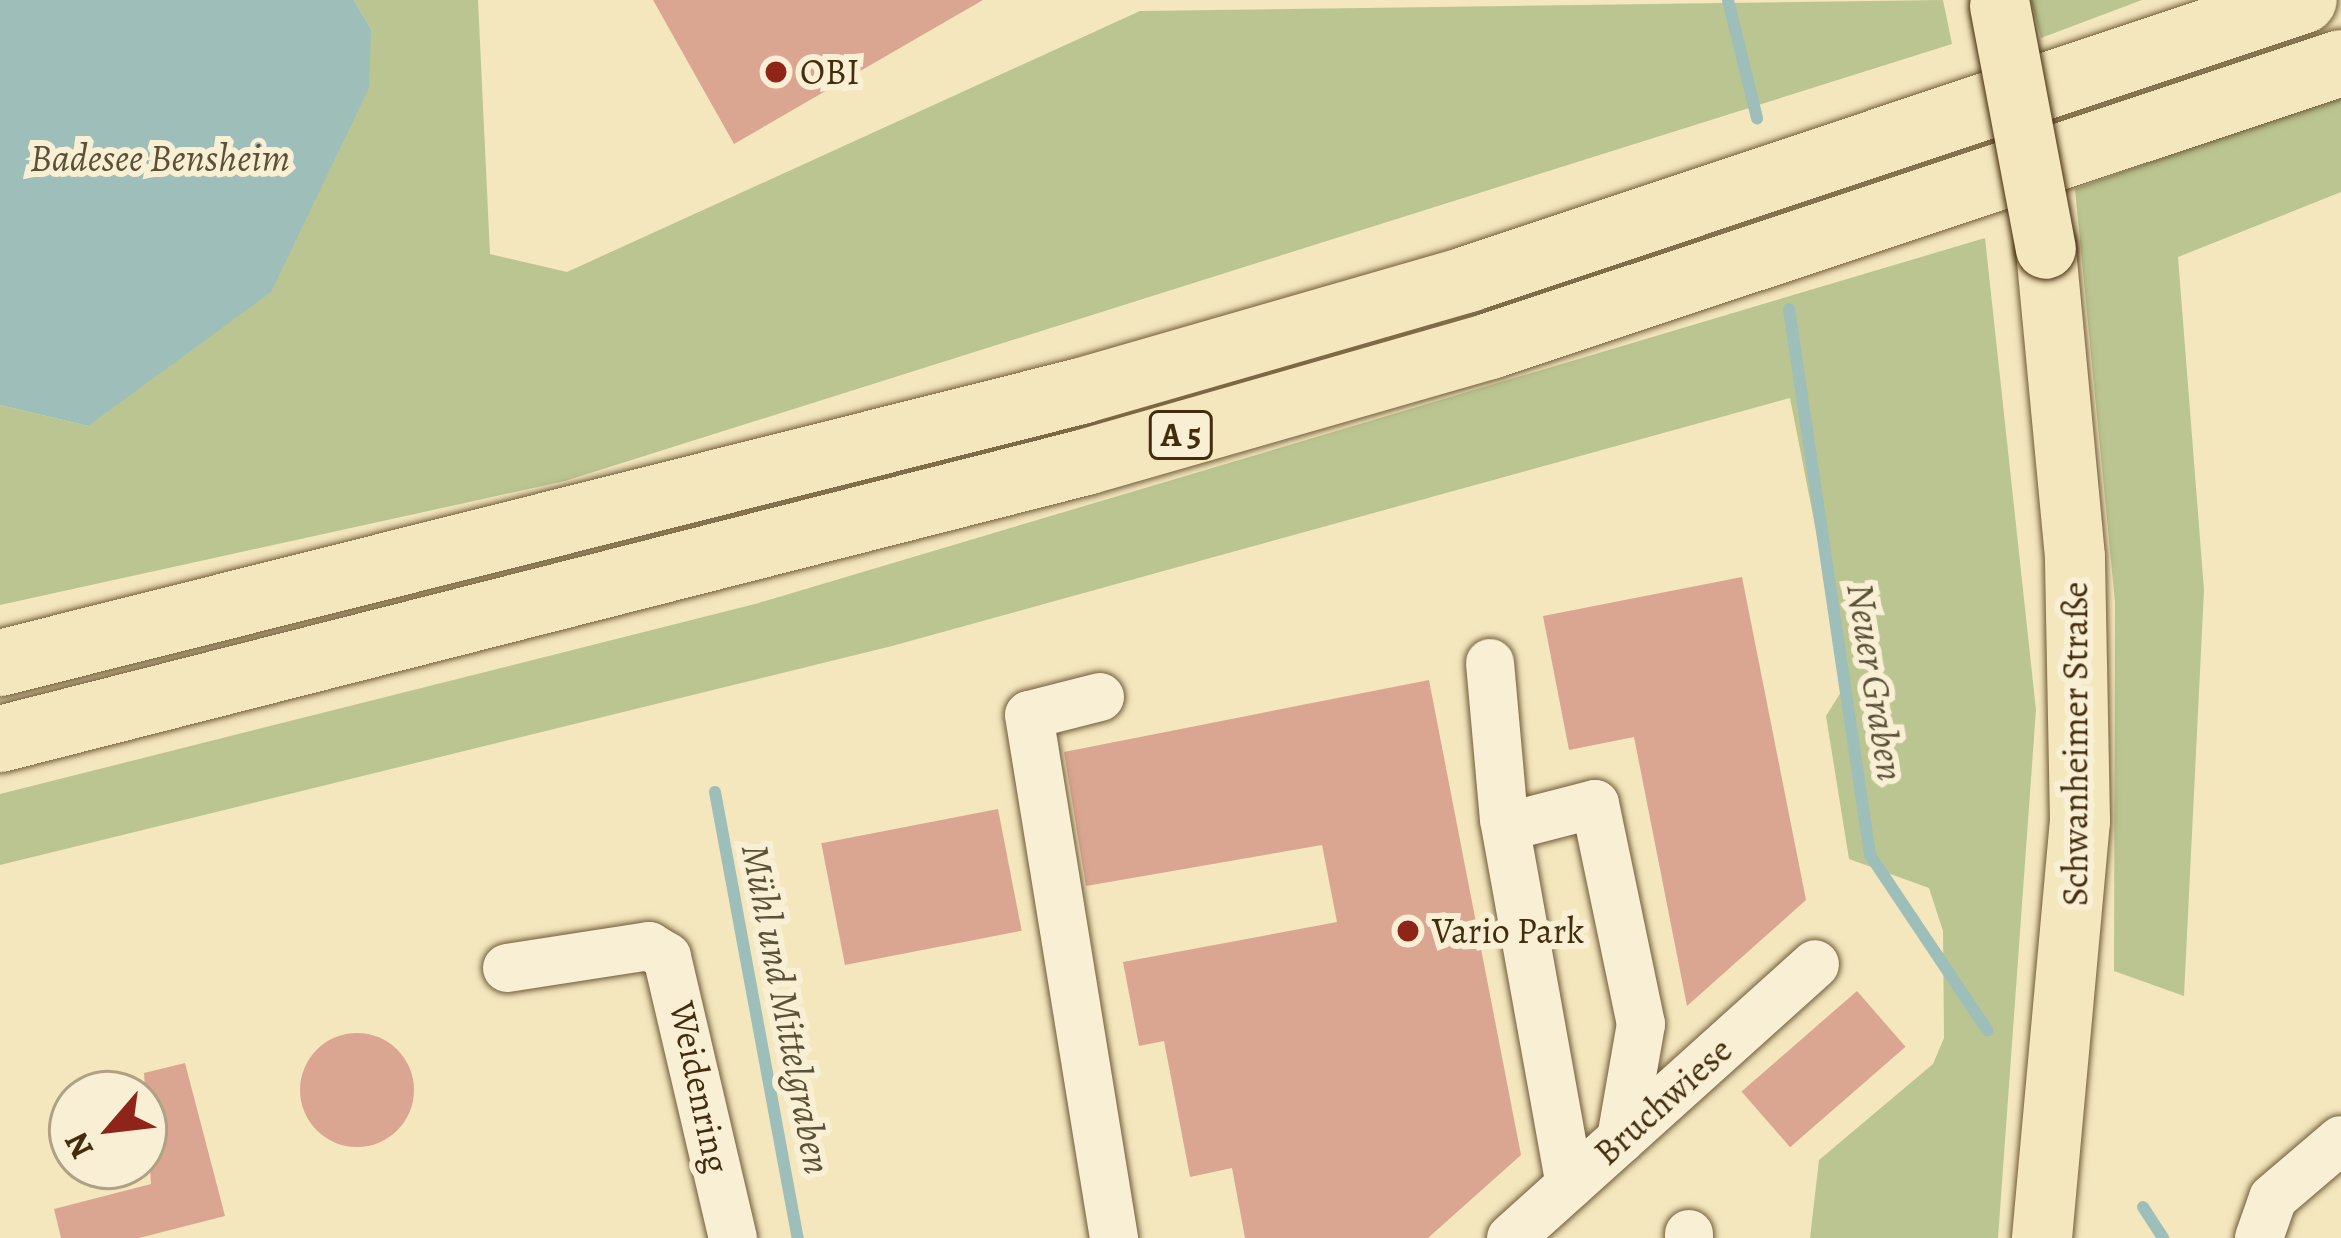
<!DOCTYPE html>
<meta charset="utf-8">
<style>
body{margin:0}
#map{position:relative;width:2341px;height:1238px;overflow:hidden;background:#f4e7be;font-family:Alegreya,serif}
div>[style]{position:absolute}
.green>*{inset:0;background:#bbc591}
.water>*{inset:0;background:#9ebeb9}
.stream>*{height:12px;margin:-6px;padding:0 6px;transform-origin:6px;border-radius:6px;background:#9ebeb9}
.building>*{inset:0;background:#dba691;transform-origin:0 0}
.round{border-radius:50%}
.roads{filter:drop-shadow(0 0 3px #705c39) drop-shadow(0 0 3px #705c39)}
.minor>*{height:48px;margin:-24px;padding:0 24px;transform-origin:24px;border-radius:24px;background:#f8efd5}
.major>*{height:60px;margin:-30px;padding:0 30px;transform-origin:30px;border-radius:30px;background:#f4e7be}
.highway>*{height:66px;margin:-33px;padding:0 33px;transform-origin:33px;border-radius:33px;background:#f4e7be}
.bridges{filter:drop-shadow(0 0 3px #442d0d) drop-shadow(0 0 3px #442d0d)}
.major-bridge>*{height:60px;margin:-30px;padding:0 30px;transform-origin:30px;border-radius:30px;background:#f4e7be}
.dots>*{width:33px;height:33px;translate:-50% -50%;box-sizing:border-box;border:6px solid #f8efd5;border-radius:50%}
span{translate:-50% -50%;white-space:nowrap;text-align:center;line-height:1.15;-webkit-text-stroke:12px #f8efd5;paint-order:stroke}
.shield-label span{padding:3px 9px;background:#f8efd5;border:3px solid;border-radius:9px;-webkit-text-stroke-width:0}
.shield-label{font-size:33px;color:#442d0d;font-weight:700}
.poi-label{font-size:36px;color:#442d0d}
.left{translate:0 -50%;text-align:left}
.street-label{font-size:36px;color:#442d0d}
.water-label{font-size:39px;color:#5a5138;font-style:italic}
.north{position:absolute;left:48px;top:1070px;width:120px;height:120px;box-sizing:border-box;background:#f8efd5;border:3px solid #b0a185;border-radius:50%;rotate:242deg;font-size:33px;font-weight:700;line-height:48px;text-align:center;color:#442d0d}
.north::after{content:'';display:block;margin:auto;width:42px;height:54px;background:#8f2418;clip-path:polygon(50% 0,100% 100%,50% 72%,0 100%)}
</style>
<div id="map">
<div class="green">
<div style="clip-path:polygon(354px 0,478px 0,490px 254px,567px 272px,1140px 11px,1943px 0,1952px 44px,565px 481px,0 605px,0 405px,88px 426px,371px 29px)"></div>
<div style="clip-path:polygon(2031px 0,2142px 0,2041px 38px)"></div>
<div style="clip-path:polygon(2341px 94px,2341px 192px,2178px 257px,2204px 590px,2184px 996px,2114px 971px,2115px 602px,2075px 189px)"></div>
<div style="clip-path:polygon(1985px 238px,2036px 710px,1998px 1238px,1810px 1238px,1819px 1160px,1933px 1064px,1944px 1038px,1943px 931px,1929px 888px,1849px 859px,1826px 716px,1846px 684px,1790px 398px,892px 646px,0 865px,0 794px,755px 604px)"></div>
</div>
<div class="water">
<div style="clip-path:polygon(0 0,354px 0,371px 29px,369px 88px,271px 292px,88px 426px,0 405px)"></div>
</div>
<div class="stream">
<div style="left:1728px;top:0;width:122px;rotate:76.2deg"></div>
<div style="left:1789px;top:309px;width:552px;rotate:81.56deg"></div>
<div style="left:1870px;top:855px;width:211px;rotate:56.2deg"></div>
<div style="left:715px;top:792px;width:454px;rotate:79.5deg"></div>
<div style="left:2143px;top:1207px;width:37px;rotate:57deg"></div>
</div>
<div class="building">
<div style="clip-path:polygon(653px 0,983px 0,734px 144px)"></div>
<div style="clip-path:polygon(1742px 577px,1806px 900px,1687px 1006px,1634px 737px,1569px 750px,1543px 616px)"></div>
<div style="clip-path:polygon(1429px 680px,1521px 1155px,1428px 1238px,1245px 1238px,1232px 1168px,1190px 1177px,1164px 1041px,1139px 1046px,1123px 962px,1337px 922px,1322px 845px,1086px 886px,1064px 752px)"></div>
<div style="left:998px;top:809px;width:124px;height:180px;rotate:79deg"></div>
<div style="left:1857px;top:991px;width:74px;height:153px;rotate:49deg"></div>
<div class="round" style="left:300px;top:1033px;width:114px;height:114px"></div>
<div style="clip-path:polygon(185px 1063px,225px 1216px,139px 1238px,61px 1238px,54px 1209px,151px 1184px,144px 1073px)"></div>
</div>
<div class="roads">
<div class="minor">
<div style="left:1490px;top:663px;width:157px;rotate:84.9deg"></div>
<div style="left:1504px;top:819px;width:372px;rotate:79.8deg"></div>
<div style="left:1100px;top:697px;width:73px;rotate:165.8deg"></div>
<div style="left:1029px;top:715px;width:530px;rotate:80.77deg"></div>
<div style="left:1506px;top:827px;width:92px;rotate:-14.5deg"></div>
<div style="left:1595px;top:804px;width:225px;rotate:78.2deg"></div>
<div style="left:1641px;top:1024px;width:117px;rotate:99.9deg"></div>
<div style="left:507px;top:968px;width:144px;rotate:-8.8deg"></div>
<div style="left:649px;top:946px;width:21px;rotate:31deg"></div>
<div style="left:667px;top:957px;width:289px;rotate:76.8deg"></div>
<div style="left:1511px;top:1238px;width:409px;rotate:-42deg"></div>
<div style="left:1689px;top:1238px;width:4px;rotate:-90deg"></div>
<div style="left:2259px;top:1238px;width:42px;rotate:-70.7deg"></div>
<div style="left:2273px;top:1198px;width:89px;rotate:-40.5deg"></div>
</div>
<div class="major">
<div style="left:2042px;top:1238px;width:419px;rotate:-84.8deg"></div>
<div style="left:2080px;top:821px;width:264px;rotate:-91.1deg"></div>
<div style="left:2075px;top:557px;width:309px;rotate:-95.4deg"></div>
</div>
<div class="highway">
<div style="left:0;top:663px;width:1115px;rotate:-14.12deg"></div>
<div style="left:1081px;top:391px;width:403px;rotate:-16.1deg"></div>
<div style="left:1468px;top:279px;width:881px;rotate:-18.46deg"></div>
<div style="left:0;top:739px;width:1121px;rotate:-14.31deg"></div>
<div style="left:1086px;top:462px;width:420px;rotate:-16deg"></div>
<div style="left:1490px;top:346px;width:897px;rotate:-18.39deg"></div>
</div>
</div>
<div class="bridges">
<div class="major-bridge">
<div style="left:2000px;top:6px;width:247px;rotate:79.3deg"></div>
</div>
</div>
<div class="dots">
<div style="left:776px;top:72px;background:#8f2418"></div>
<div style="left:1408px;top:931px;background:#8f2418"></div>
</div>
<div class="shield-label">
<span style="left:1181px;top:435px">A 5</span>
</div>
<div class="poi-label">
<span class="left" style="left:800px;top:72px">OBI</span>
<span class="left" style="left:1432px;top:931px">Vario Park</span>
</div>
<div class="street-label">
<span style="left:2075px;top:744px;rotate:-90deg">Schwanheimer Straße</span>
<span style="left:700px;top:1087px;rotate:78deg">Weidenring</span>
<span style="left:1663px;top:1101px;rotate:-42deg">Bruchwiese</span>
</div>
<div class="water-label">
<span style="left:160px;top:158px">Badesee Bensheim</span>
<span style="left:1875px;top:682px;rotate:81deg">Neuer Graben</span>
<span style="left:786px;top:1009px;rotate:79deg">Mühl und Mittelgraben</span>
</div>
<div class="north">N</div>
</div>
